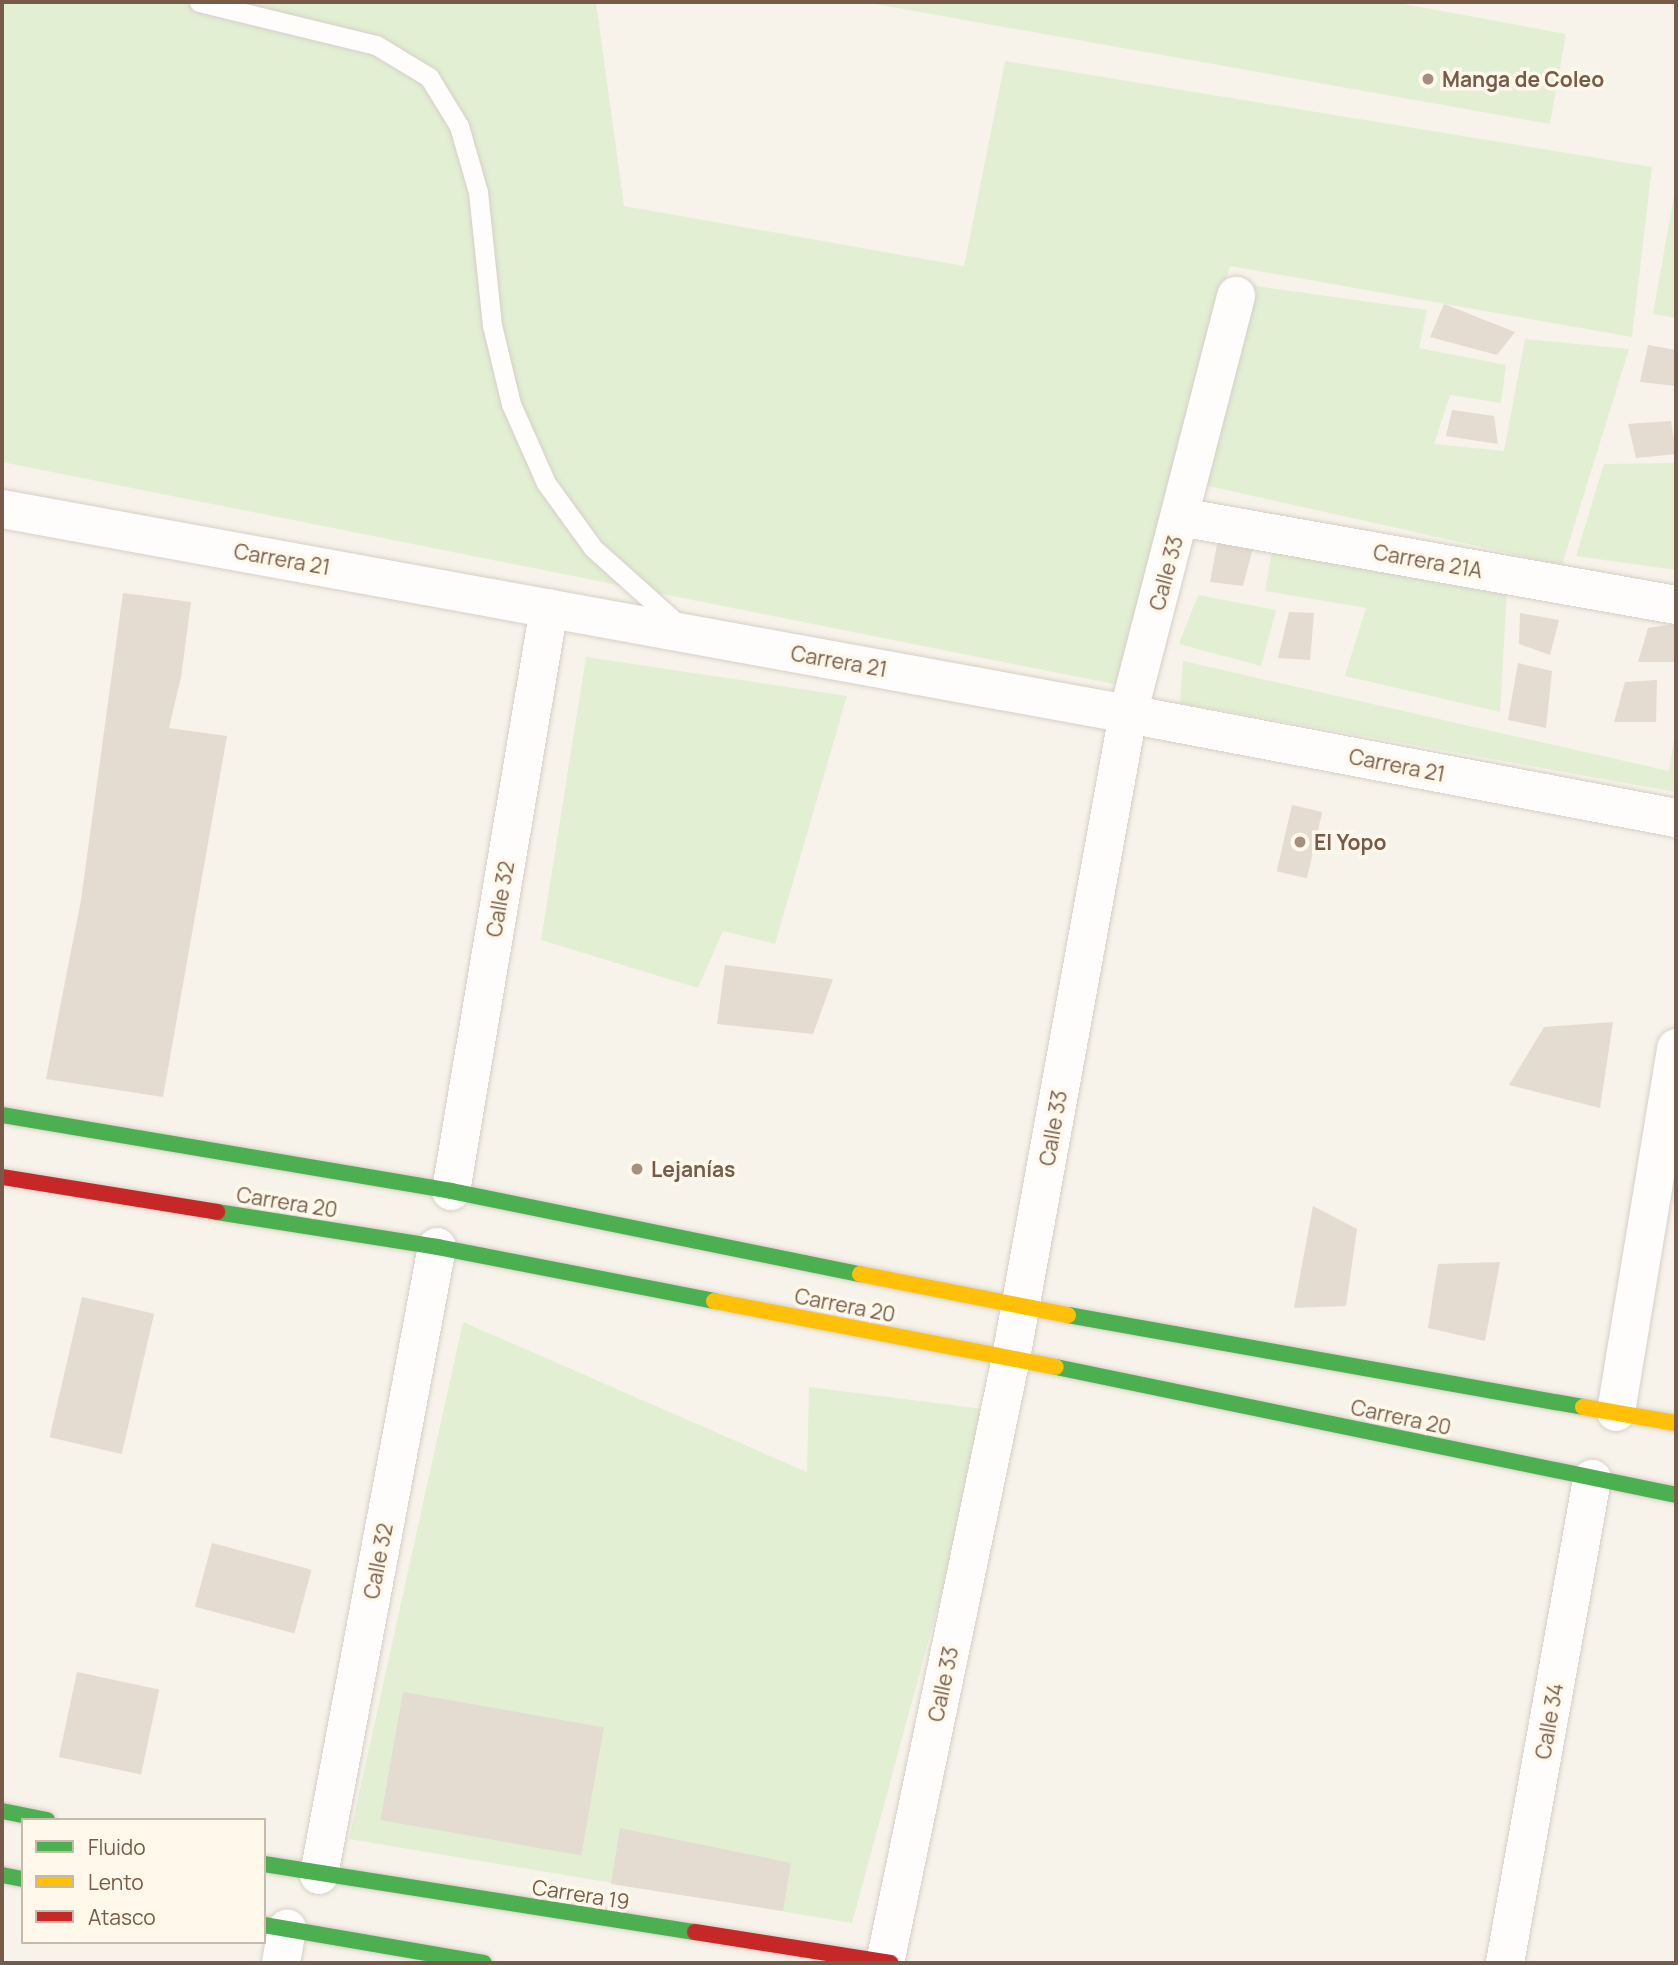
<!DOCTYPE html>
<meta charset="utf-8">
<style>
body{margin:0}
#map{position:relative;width:1678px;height:1965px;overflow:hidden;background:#f7f3ea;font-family:Manrope,sans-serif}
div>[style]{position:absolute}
.green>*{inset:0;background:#e2efd3}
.building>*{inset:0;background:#e4dbd1;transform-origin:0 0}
.roads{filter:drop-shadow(0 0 2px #d6cfc6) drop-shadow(0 0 2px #d6cfc6)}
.lane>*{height:19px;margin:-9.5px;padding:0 9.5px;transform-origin:9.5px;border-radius:9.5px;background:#fefdfc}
.street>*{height:38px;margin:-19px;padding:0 19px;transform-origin:19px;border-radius:19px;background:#fefdfc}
.fast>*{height:16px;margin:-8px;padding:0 8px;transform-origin:8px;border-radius:8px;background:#4caf50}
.slow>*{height:16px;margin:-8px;padding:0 8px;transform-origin:8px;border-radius:8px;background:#ffc107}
.jam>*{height:16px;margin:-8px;padding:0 8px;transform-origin:8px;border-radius:8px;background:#c62828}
.dots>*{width:19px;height:19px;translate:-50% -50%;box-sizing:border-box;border:4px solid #fff8eb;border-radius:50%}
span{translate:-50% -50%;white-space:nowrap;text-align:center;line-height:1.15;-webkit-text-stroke:7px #fff8eb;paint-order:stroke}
.poi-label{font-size:21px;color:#775b48;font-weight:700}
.left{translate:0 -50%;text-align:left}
.street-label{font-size:21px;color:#775b48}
.frame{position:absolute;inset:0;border:4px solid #775b48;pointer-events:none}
.legend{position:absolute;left:21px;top:1818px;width:245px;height:126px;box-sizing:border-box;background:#fff8eb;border:2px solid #c9b9aa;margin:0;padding:9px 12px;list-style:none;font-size:21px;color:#775b48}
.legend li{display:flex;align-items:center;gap:14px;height:35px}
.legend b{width:35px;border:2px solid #c9b9aa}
</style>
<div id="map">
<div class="green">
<div style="clip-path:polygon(2px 2px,596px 2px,624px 206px,964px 266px,1005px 61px,1652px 167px,1632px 337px,1230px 266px,1118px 685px,2px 462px)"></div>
<div style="clip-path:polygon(864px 2px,1393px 2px,1566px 34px,1550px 124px)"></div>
<div style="clip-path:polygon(1676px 184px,1676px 318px,1653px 314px)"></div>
<div style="clip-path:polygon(1242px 284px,1427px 310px,1419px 348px,1506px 365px,1501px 403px,1450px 395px,1434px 444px,1504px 451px,1525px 339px,1629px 349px,1562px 565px,1195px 483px)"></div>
<div style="clip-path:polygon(1676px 463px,1676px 570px,1576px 556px,1604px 464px)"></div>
<div style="clip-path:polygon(1272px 551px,1507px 589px,1500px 712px,1345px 676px,1366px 608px,1265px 591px)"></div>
<div style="clip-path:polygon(1198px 595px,1276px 610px,1261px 666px,1179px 644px)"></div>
<div style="clip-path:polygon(586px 657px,847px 696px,775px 944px,723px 931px,698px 988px,541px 940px)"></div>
<div style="clip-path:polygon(1183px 661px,1669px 771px,1676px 726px,1676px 792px,1180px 703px)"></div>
<div style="clip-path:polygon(463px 1322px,807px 1472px,809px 1387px,991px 1410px,852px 1923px,349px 1839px)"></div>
</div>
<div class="building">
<div style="clip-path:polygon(1444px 304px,1515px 332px,1497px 355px,1430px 337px)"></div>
<div style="clip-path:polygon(1648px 345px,1676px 350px,1676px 386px,1640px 382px)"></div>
<div style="clip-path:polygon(1452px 410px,1494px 416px,1498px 444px,1446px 436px)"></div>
<div style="clip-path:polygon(1671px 421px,1676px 454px,1636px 458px,1628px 424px)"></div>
<div style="clip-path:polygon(1218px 539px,1254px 544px,1243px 586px,1210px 582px)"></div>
<div style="clip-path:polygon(123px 593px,191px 602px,181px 677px,169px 728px,227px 736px,163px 1097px,46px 1079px,81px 900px)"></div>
<div style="clip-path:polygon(1289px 612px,1314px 613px,1310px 660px,1278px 658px)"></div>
<div style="clip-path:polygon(1520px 613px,1559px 620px,1550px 655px,1519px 644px)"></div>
<div style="clip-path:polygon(1676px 624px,1676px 662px,1638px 662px,1648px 628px)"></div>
<div style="clip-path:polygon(1518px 663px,1552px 671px,1546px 728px,1508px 720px)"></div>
<div style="clip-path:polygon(1657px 680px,1656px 722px,1614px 722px,1625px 682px)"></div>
<div style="left:1292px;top:805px;width:31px;height:68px;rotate:13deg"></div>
<div style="clip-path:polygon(725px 965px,833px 979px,813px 1034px,717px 1024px)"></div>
<div style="clip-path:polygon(1613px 1022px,1600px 1108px,1509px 1085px,1544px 1027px)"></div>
<div style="clip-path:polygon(1313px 1206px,1357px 1229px,1346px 1306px,1294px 1308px)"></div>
<div style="clip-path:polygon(1500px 1262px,1485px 1341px,1428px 1328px,1438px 1264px)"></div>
<div style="left:82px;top:1297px;width:74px;height:144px;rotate:13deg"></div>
<div style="left:212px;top:1543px;width:103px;height:66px;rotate:15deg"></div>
<div style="left:77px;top:1672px;width:84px;height:87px;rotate:12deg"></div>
<div style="left:403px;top:1692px;width:204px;height:130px;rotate:10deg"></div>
<div style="clip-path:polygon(620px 1828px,791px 1863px,783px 1911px,611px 1884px)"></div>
</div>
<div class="roads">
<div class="lane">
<div style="left:199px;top:2px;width:182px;rotate:13.7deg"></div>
<div style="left:376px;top:45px;width:62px;rotate:31.1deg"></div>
<div style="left:429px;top:77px;width:57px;rotate:58.5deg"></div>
<div style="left:459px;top:126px;width:69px;rotate:73.9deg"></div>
<div style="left:478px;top:192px;width:134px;rotate:84deg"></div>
<div style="left:492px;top:325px;width:81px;rotate:76.5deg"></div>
<div style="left:511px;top:404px;width:86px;rotate:66.1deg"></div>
<div style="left:546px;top:483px;width:80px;rotate:54.1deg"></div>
<div style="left:593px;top:548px;width:118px;rotate:41.9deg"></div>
</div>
<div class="street">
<div style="left:2px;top:509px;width:1145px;rotate:10.32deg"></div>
<div style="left:1128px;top:714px;width:558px;rotate:10.75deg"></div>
<div style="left:1180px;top:517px;width:504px;rotate:10.06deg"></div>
<div style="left:451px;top:1191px;width:591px;rotate:-80.46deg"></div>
<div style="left:1616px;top:1412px;width:369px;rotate:-80.6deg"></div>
<div style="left:319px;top:1875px;width:639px;rotate:-79.36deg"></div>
<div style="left:281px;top:1963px;width:35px;rotate:-80deg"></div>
<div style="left:885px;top:1963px;width:618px;rotate:-78.24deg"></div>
<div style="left:1011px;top:1358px;width:655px;rotate:-79.7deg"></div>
<div style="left:1128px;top:714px;width:432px;rotate:-75.5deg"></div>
<div style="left:1505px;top:1963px;width:492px;rotate:-79.8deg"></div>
</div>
<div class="fast">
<div style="left:2px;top:1115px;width:455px;rotate:9.6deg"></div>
<div style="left:451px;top:1191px;width:417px;rotate:11.5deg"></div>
<div style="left:217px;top:1212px;width:223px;rotate:9deg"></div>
<div style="left:437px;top:1247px;width:282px;rotate:11deg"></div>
<div style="left:1068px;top:1315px;width:523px;rotate:10.13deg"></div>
<div style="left:1056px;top:1367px;width:633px;rotate:11.66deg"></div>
<div style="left:2px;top:1811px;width:46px;rotate:11.3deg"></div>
<div style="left:264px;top:1864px;width:436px;rotate:9deg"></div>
<div style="left:2px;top:1875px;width:21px;rotate:11deg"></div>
<div style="left:264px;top:1925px;width:223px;rotate:9.8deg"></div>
</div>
<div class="slow">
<div style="left:860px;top:1274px;width:212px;rotate:11.2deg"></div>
<div style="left:714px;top:1301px;width:348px;rotate:10.9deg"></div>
<div style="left:1583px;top:1407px;width:94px;rotate:9.8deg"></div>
</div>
<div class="jam">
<div style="left:2px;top:1177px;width:218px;rotate:9.2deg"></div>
<div style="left:695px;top:1932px;width:198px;rotate:9deg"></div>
</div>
</div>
<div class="dots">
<div style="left:1428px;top:79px;background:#a49081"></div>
<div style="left:1300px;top:842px;background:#a49081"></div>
<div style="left:637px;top:1169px;background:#a49081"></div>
</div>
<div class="poi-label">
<span class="left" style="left:1442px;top:79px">Manga de Coleo</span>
<span class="left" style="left:1314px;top:842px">El Yopo</span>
<span class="left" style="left:651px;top:1169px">Lejanías</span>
</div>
<div class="street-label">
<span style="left:282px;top:559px;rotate:10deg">Carrera 21</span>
<span style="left:1428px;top:561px;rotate:10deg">Carrera 21A</span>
<span style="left:1166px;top:573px;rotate:-75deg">Calle 33</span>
<span style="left:839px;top:661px;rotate:10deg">Carrera 21</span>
<span style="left:1397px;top:765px;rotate:11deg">Carrera 21</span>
<span style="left:500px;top:899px;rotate:-80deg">Calle 32</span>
<span style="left:1053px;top:1128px;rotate:-80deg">Calle 33</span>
<span style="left:287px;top:1202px;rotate:9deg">Carrera 20</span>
<span style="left:845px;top:1305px;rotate:11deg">Carrera 20</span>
<span style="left:1401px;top:1417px;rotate:12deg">Carrera 20</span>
<span style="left:378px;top:1561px;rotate:-79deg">Calle 32</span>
<span style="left:943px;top:1684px;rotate:-78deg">Calle 33</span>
<span style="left:1549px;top:1721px;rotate:-80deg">Calle 34</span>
<span style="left:581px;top:1894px;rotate:9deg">Carrera 19</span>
</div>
<div class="frame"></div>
<ul class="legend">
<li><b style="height:9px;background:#4caf50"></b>Fluido</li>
<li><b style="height:9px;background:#ffc107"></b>Lento</li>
<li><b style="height:9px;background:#c62828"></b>Atasco</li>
</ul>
</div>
